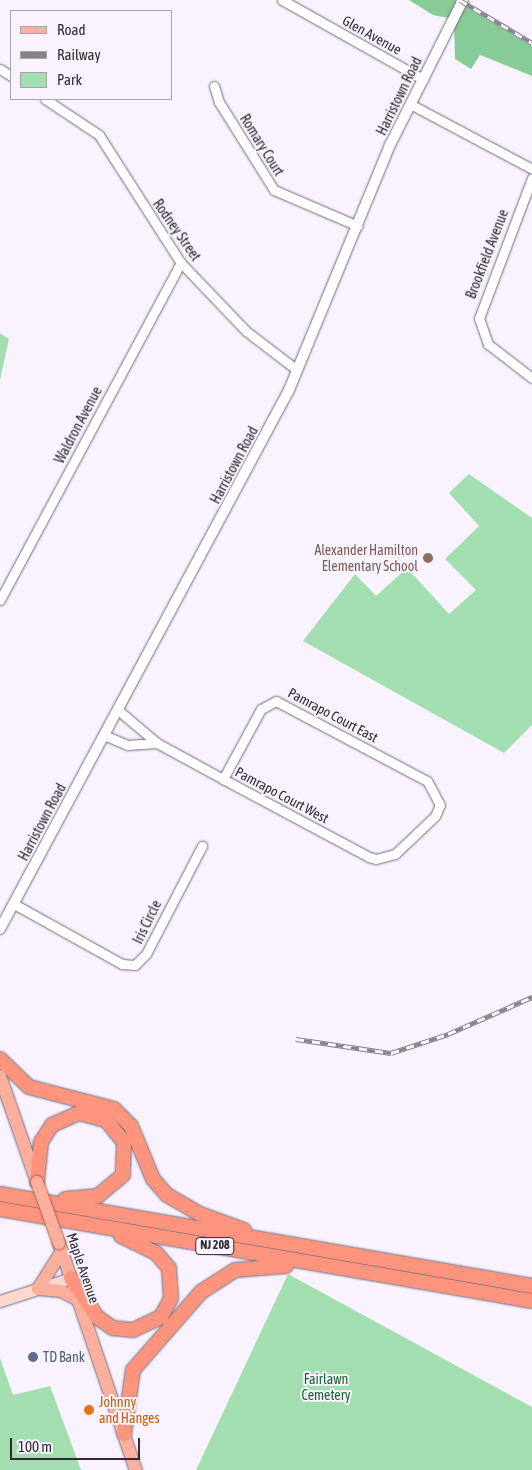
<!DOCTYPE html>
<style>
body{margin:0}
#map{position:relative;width:532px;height:1470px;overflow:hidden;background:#f8f3fe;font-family:"Asap Condensed",sans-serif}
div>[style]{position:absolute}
.green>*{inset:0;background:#a3deb1}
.forest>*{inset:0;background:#87cc98}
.roads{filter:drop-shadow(0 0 1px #726b7a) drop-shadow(0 0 1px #726b7a)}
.minor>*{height:9px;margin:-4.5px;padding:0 4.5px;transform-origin:4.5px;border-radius:4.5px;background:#fff}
.tertiary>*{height:10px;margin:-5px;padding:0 5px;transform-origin:5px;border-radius:5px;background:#fff}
.secondary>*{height:11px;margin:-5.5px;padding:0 5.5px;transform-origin:5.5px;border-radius:5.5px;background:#fed7cf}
.primary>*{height:12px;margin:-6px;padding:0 6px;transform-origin:6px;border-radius:6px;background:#fdaf9e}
.trunk>*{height:14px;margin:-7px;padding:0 7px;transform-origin:7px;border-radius:7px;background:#fc947e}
.rail>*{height:4.5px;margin-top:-2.25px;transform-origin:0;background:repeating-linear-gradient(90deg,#f8f3fe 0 8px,#85828a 0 16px);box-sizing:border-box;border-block:1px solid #85828a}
.bridges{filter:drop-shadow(0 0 1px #b35e4e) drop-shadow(0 0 1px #b35e4e)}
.primary-bridge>*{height:12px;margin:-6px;padding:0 6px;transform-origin:6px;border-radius:6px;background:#fdaf9e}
.dots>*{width:14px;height:14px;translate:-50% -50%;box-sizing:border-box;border:2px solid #f8f3fe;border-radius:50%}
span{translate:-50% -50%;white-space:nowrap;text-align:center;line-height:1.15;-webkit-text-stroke:4px #f8f3fe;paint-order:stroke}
.shield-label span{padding:1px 4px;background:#f8f3fe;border:1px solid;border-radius:4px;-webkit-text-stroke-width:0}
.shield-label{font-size:12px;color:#2e2b31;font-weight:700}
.street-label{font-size:14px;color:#2e2b31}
.education-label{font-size:14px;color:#785e54}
.right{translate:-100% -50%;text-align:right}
.service-label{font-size:14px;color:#4e5e75}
.left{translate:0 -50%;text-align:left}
.park-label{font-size:14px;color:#1a6536}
.food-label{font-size:14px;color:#c56008}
.legend{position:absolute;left:10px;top:10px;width:162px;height:90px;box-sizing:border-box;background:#f8f3fe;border:1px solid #a7a3ac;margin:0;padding:6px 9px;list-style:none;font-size:15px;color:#2e2b31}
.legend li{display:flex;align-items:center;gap:10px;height:25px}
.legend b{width:25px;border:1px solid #a7a3ac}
.scale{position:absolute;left:10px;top:1438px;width:130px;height:22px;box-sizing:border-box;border:2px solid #2e2b31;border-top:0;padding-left:6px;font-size:15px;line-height:18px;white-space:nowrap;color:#2e2b31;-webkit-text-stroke:4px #f8f3fe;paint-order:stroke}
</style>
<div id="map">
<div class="green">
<div style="clip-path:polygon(0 333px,9px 339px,0 380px)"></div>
<div style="clip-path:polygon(469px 474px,532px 518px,532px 725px,504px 753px,303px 641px,355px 574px,376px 596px,407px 568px,449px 614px,476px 590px,445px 559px,479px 526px,449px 493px)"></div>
<div style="clip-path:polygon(288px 1274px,532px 1407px,532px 1470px,196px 1470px)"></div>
<div style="clip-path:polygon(0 1358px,13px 1395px,50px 1386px,81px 1470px,0 1470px)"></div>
</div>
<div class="forest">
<div style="clip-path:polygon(409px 0,455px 0,532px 46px,532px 76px,480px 55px,471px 69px,455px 59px,454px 19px,433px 15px)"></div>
</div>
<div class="roads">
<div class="minor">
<div style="left:282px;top:0;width:162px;rotate:29.3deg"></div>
<div style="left:0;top:69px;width:13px;rotate:32deg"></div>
<div style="left:214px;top:86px;width:17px;rotate:73deg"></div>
<div style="left:219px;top:102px;width:104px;rotate:58deg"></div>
<div style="left:274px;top:190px;width:91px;rotate:23.2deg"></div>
<div style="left:45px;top:99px;width:65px;rotate:33.7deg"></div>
<div style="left:99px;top:135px;width:152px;rotate:57.4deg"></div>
<div style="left:181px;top:263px;width:94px;rotate:46.3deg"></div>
<div style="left:246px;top:331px;width:64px;rotate:37.4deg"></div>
<div style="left:410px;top:104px;width:138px;rotate:28deg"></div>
<div style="left:532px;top:178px;width:150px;rotate:110.7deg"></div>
<div style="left:479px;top:318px;width:28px;rotate:71deg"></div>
<div style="left:488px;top:344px;width:56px;rotate:37.7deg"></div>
<div style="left:0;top:600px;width:383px;rotate:-61.8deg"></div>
<div style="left:118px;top:710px;width:51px;rotate:40.2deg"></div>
<div style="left:104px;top:735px;width:25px;rotate:23deg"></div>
<div style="left:127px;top:745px;width:30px;rotate:-4deg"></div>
<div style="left:157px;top:743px;width:75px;rotate:28.6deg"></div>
<div style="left:223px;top:779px;width:166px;rotate:28.1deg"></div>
<div style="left:369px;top:857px;width:7px;rotate:16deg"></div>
<div style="left:376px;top:859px;width:20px;rotate:-15deg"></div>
<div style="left:395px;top:854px;width:55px;rotate:-43.5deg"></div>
<div style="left:435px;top:816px;width:12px;rotate:-66deg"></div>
<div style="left:440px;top:805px;width:27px;rotate:-118deg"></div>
<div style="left:427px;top:781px;width:171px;rotate:-152.1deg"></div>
<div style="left:276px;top:701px;width:17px;rotate:152deg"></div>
<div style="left:261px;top:709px;width:80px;rotate:118.5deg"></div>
<div style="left:14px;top:904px;width:124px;rotate:29.1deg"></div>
<div style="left:122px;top:964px;width:13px;rotate:4deg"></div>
<div style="left:135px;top:965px;width:16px;rotate:-45deg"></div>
<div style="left:146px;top:954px;width:122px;rotate:-62.6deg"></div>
</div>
<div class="tertiary">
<div style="left:0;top:929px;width:612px;rotate:-61.8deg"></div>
<div style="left:289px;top:390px;width:265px;rotate:-67.6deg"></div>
<div style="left:390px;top:145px;width:162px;rotate:-63.3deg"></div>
</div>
<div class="secondary">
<div style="left:0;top:1301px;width:75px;rotate:-17.9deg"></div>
</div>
<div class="primary">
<div style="left:0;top:1076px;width:112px;rotate:70.8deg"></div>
<div style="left:59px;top:1243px;width:240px;rotate:71.3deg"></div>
<div style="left:38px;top:1289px;width:45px;rotate:-57.7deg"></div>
<div style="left:38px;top:1289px;width:23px;rotate:5deg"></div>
<div style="left:61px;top:1291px;width:20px;rotate:27deg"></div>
</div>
<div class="trunk">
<div style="left:0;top:1059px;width:40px;rotate:44deg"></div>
<div style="left:29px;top:1087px;width:88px;rotate:14.5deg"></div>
<div style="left:114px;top:1109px;width:24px;rotate:45deg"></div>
<div style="left:131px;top:1126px;width:57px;rotate:67.5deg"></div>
<div style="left:153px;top:1179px;width:21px;rotate:49deg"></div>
<div style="left:167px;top:1195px;width:38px;rotate:30deg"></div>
<div style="left:200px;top:1214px;width:47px;rotate:20deg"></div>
<div style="left:37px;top:1182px;width:40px;rotate:-84.3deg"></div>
<div style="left:41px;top:1142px;width:20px;rotate:-57deg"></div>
<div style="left:52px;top:1125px;width:30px;rotate:-24deg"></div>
<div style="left:79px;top:1113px;width:28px;rotate:15deg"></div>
<div style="left:106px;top:1120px;width:28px;rotate:51deg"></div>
<div style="left:124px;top:1142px;width:33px;rotate:92deg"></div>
<div style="left:123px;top:1175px;width:33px;rotate:140deg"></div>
<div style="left:98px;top:1196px;width:33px;rotate:175deg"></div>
<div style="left:0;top:1194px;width:540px;rotate:9.81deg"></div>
<div style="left:0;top:1209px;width:540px;rotate:9.81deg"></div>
<div style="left:71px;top:1278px;width:47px;rotate:56.3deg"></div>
<div style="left:97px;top:1317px;width:19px;rotate:35deg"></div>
<div style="left:113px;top:1328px;width:20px;rotate:6deg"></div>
<div style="left:133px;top:1330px;width:31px;rotate:-25deg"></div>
<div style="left:161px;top:1317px;width:21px;rotate:-62deg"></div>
<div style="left:171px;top:1298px;width:30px;rotate:-94deg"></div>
<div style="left:169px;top:1268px;width:20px;rotate:-131deg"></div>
<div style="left:156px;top:1253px;width:39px;rotate:-154deg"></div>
<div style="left:124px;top:1434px;width:65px;rotate:-82deg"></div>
<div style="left:133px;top:1370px;width:103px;rotate:-48.9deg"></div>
<div style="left:201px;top:1292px;width:40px;rotate:-32.9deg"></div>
<div style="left:235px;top:1270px;width:51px;rotate:-4.5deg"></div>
</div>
</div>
<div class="rail">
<div style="left:460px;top:0;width:84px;rotate:30.8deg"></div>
<div style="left:296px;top:1039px;width:96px;rotate:8.4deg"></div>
<div style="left:391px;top:1053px;width:60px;rotate:-18.4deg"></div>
<div style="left:448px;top:1034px;width:92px;rotate:-23.8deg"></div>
</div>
<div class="bridges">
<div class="primary-bridge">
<div style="left:37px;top:1182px;width:65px;rotate:70.2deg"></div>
</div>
</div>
<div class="dots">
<div style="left:428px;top:558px;background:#8d6e63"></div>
<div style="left:33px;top:1357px;background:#5c6f8a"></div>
<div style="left:89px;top:1410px;background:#e8710a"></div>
</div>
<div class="shield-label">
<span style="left:215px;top:1246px">NJ 208</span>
</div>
<div class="street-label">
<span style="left:372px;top:35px;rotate:29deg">Glen Avenue</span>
<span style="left:399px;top:96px;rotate:-64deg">Harristown Road</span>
<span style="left:262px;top:145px;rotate:58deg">Romary Court</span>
<span style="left:177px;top:230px;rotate:55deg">Rodney Street</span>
<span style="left:487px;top:254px;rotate:-69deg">Brookfield Avenue</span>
<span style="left:78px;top:425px;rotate:-62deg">Waldron Avenue</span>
<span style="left:234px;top:465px;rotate:-62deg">Harristown Road</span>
<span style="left:333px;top:715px;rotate:28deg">Pamrapo Court East</span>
<span style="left:282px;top:795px;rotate:28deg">Pamrapo Court West</span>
<span style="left:42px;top:822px;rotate:-62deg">Harristown Road</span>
<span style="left:147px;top:922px;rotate:-64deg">Iris Circle</span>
<span style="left:83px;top:1268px;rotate:71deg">Maple Avenue</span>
</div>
<div class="education-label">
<span class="right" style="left:418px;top:558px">Alexander Hamilton<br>Elementary School</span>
</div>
<div class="service-label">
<span class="left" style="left:43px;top:1357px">TD Bank</span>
</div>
<div class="park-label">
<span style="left:326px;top:1387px">Fairlawn<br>Cemetery</span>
</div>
<div class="food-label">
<span class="left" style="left:99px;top:1410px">Johnny<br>and Hanges</span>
</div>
<ul class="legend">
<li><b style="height:6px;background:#fdaf9e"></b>Road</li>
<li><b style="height:6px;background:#85828a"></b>Railway</li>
<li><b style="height:14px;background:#a3deb1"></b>Park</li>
</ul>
<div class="scale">100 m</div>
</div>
